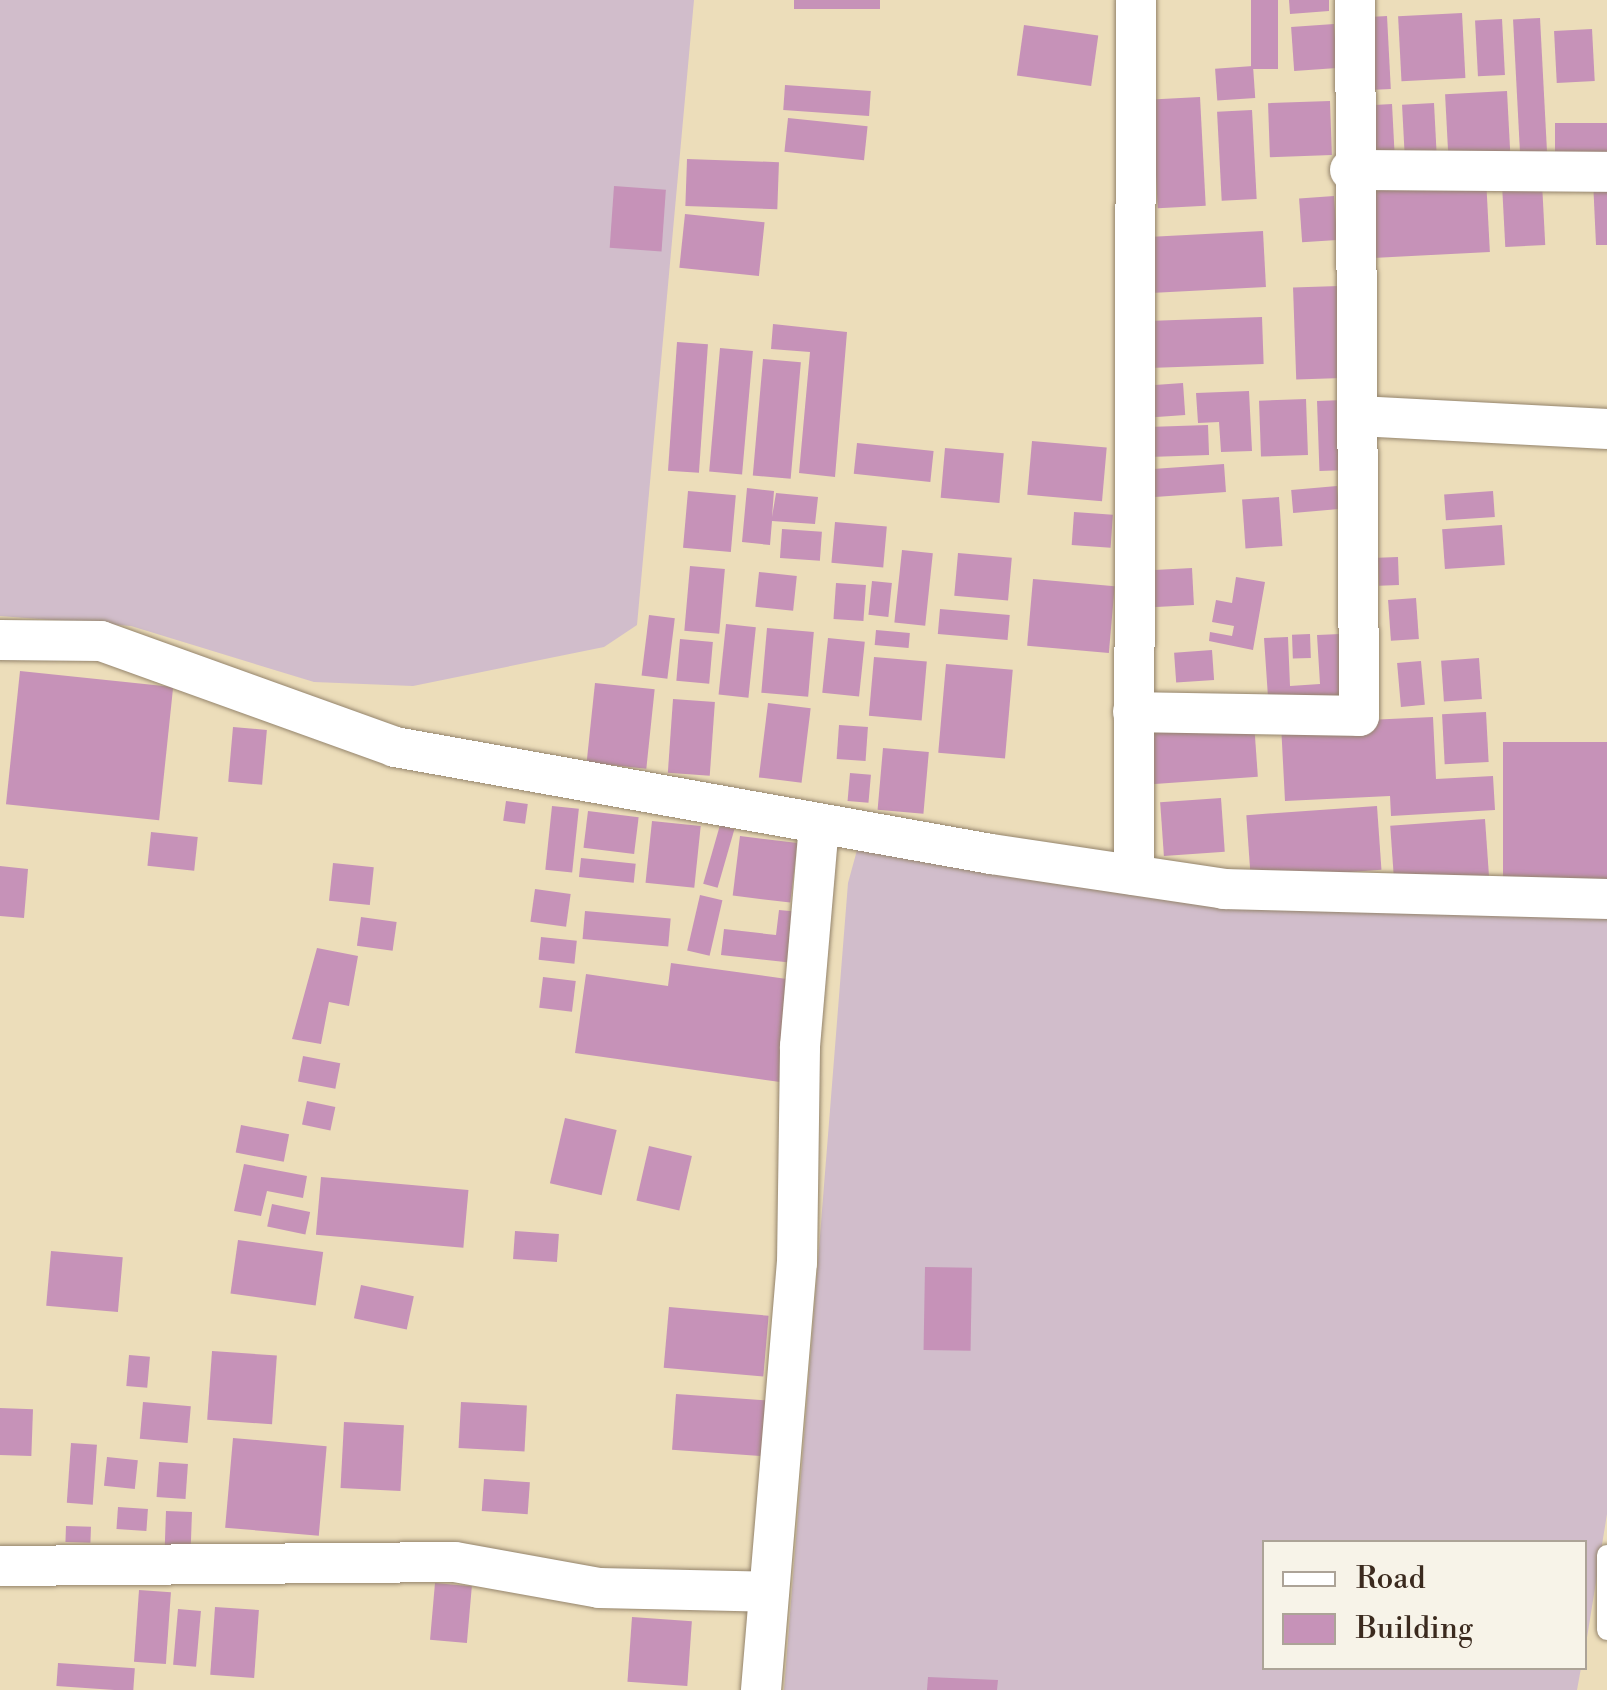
<!DOCTYPE html>
<style>
body{margin:0}
#map{position:relative;width:1607px;height:1690px;overflow:hidden;background:#ecddba;font-family:"Libre Bodoni",serif}
div>[style]{position:absolute}
.industrial>*{inset:0;background:#d1bdcb}
.building>*{inset:0;background:#c692b8;transform-origin:0 0}
.roads{filter:drop-shadow(0 0 2px #94846c) drop-shadow(0 0 2px #94846c)}
.service>*{height:20px;margin:-10px;padding:0 10px;transform-origin:10px;border-radius:10px;background:#fff}
.minor>*{height:40px;margin:-20px;padding:0 20px;transform-origin:20px;border-radius:20px;background:#fff}
span{translate:-50% -50%;white-space:nowrap;text-align:center;line-height:1.15;-webkit-text-stroke:8px #f7f3e8;paint-order:stroke}
.legend{position:absolute;left:1262px;top:1540px;width:325px;height:130px;box-sizing:border-box;background:#f7f3e8;border:2px solid #aca397;margin:0;padding:12px 18px;list-style:none;font-size:30px;color:#3b2a1e}
.legend li{display:flex;align-items:center;gap:20px;height:50px}
.legend b{width:50px;border:2px solid #aca397}
</style>
<div id="map">
<div class="industrial">
<div style="clip-path:polygon(0 0,694px 0,637px 625px,604px 647px,413px 686px,314px 682px,131px 626px,0 616px)"></div>
<div style="clip-path:polygon(865px 821px,1198px 899px,1607px 910px,1607px 1514px,1585px 1650px,1584px 1542px,1264px 1542px,1264px 1668px,1581px 1668px,1577px 1690px,784px 1690px,848px 883px)"></div>
</div>
<div class="building">
<div style="left:794px;top:0;width:86px;height:9px"></div>
<div style="left:1251px;top:0;width:27px;height:69px"></div>
<div style="clip-path:polygon(1289px 0,1329px 0,1329px 11px,1290px 14px)"></div>
<div style="left:1462px;top:13px;width:65px;height:64px;rotate:87deg"></div>
<div style="left:1387px;top:16px;width:73px;height:27px;rotate:87deg"></div>
<div style="left:1540px;top:18px;width:142px;height:27px;rotate:87deg"></div>
<div style="left:1502px;top:19px;width:56px;height:27px;rotate:87deg"></div>
<div style="left:1334px;top:24px;width:44px;height:43px;rotate:86deg"></div>
<div style="left:1024px;top:25px;width:75px;height:51px;rotate:8deg"></div>
<div style="left:1592px;top:29px;width:52px;height:38px;rotate:87deg"></div>
<div style="left:1253px;top:66px;width:32px;height:38px;rotate:86deg"></div>
<div style="left:785px;top:85px;width:86px;height:25px;rotate:4deg"></div>
<div style="left:1507px;top:91px;width:66px;height:62px;rotate:87deg"></div>
<div style="left:1200px;top:97px;width:109px;height:48px;rotate:87deg"></div>
<div style="left:1330px;top:101px;width:54px;height:62px;rotate:88deg"></div>
<div style="left:1434px;top:103px;width:54px;height:32px;rotate:87deg"></div>
<div style="left:1392px;top:104px;width:55px;height:32px;rotate:87deg"></div>
<div style="left:1252px;top:110px;width:89px;height:35px;rotate:87deg"></div>
<div style="left:788px;top:118px;width:80px;height:34px;rotate:6deg"></div>
<div style="left:1607px;top:123px;width:40px;height:52px;rotate:90deg"></div>
<div style="left:687px;top:159px;width:92px;height:47px;rotate:2deg"></div>
<div style="left:1486px;top:178px;width:74px;height:122px;rotate:87deg"></div>
<div style="clip-path:polygon(1607px 179px,1607px 245px,1596px 245px,1593px 180px)"></div>
<div style="left:1542px;top:183px;width:62px;height:40px;rotate:87deg"></div>
<div style="left:614px;top:186px;width:52px;height:62px;rotate:4deg"></div>
<div style="left:1334px;top:196px;width:44px;height:35px;rotate:86deg"></div>
<div style="left:685px;top:214px;width:80px;height:54px;rotate:6deg"></div>
<div style="left:1263px;top:231px;width:56px;height:120px;rotate:87deg"></div>
<div style="left:1339px;top:286px;width:92px;height:46px;rotate:88deg"></div>
<div style="left:1262px;top:317px;width:47px;height:122px;rotate:88deg"></div>
<div style="clip-path:polygon(773px 324px,847px 332px,835px 477px,799px 473px,810px 352px,771px 349px)"></div>
<div style="left:677px;top:342px;width:31px;height:129px;rotate:4deg"></div>
<div style="left:720px;top:348px;width:33px;height:124px;rotate:5deg"></div>
<div style="left:763px;top:359px;width:38px;height:117px;rotate:5deg"></div>
<div style="left:1183px;top:383px;width:32px;height:50px;rotate:86deg"></div>
<div style="clip-path:polygon(1249px 391px,1252px 451px,1221px 452px,1219px 422px,1198px 423px,1196px 393px)"></div>
<div style="left:1306px;top:399px;width:56px;height:47px;rotate:88deg"></div>
<div style="left:1344px;top:400px;width:70px;height:27px;rotate:88deg"></div>
<div style="left:1208px;top:425px;width:30px;height:68px;rotate:88deg"></div>
<div style="left:1032px;top:441px;width:75px;height:54px;rotate:5deg"></div>
<div style="left:857px;top:443px;width:77px;height:31px;rotate:6deg"></div>
<div style="left:945px;top:448px;width:59px;height:50px;rotate:5deg"></div>
<div style="left:1224px;top:464px;width:28px;height:82px;rotate:86deg"></div>
<div style="left:1337px;top:486px;width:23px;height:46px;rotate:85deg"></div>
<div style="clip-path:polygon(747px 488px,774px 491px,772px 517px,776px 493px,818px 497px,815px 524px,772px 521px,770px 545px,742px 542px)"></div>
<div style="left:688px;top:491px;width:48px;height:57px;rotate:5deg"></div>
<div style="left:1493px;top:491px;width:26px;height:49px;rotate:86deg"></div>
<div style="left:1279px;top:497px;width:49px;height:37px;rotate:86deg"></div>
<div style="left:1074px;top:512px;width:39px;height:33px;rotate:4deg"></div>
<div style="left:835px;top:522px;width:52px;height:41px;rotate:5deg"></div>
<div style="left:1502px;top:525px;width:40px;height:60px;rotate:86deg"></div>
<div style="left:782px;top:529px;width:40px;height:29px;rotate:4deg"></div>
<div style="left:902px;top:550px;width:31px;height:73px;rotate:6deg"></div>
<div style="left:958px;top:553px;width:54px;height:43px;rotate:5deg"></div>
<div style="left:1398px;top:557px;width:28px;height:20px;rotate:88deg"></div>
<div style="left:690px;top:566px;width:35px;height:65px;rotate:5deg"></div>
<div style="left:1192px;top:568px;width:37px;height:52px;rotate:87deg"></div>
<div style="left:759px;top:572px;width:38px;height:35px;rotate:6deg"></div>
<div style="clip-path:polygon(1236px 577px,1265px 582px,1253px 650px,1209px 641px,1210px 632px,1232px 636px,1234px 626px,1212px 622px,1216px 600px,1232px 603px)"></div>
<div style="left:1033px;top:579px;width:82px;height:67px;rotate:5deg"></div>
<div style="left:872px;top:581px;width:20px;height:34px;rotate:6deg"></div>
<div style="left:836px;top:583px;width:30px;height:36px;rotate:4deg"></div>
<div style="left:1416px;top:598px;width:41px;height:28px;rotate:86deg"></div>
<div style="left:940px;top:609px;width:70px;height:25px;rotate:5deg"></div>
<div style="left:649px;top:615px;width:26px;height:61px;rotate:7deg"></div>
<div style="left:726px;top:624px;width:30px;height:71px;rotate:6deg"></div>
<div style="left:767px;top:628px;width:47px;height:65px;rotate:5deg"></div>
<div style="left:876px;top:630px;width:34px;height:15px;rotate:5deg"></div>
<div style="left:1310px;top:634px;width:24px;height:18px;rotate:88deg"></div>
<div style="clip-path:polygon(1340px 634px,1344px 708px,1269px 712px,1264px 638px,1288px 637px,1290px 686px,1320px 684px,1317px 635px)"></div>
<div style="left:828px;top:638px;width:37px;height:55px;rotate:6deg"></div>
<div style="left:680px;top:639px;width:33px;height:42px;rotate:5deg"></div>
<div style="left:1212px;top:650px;width:30px;height:38px;rotate:86deg"></div>
<div style="left:874px;top:657px;width:53px;height:59px;rotate:5deg"></div>
<div style="left:1479px;top:658px;width:41px;height:38px;rotate:86deg"></div>
<div style="left:1421px;top:661px;width:44px;height:24px;rotate:85deg"></div>
<div style="left:946px;top:664px;width:67px;height:89px;rotate:5deg"></div>
<div style="left:20px;top:671px;width:154px;height:134px;rotate:6deg"></div>
<div style="left:595px;top:683px;width:60px;height:80px;rotate:6deg"></div>
<div style="left:673px;top:699px;width:42px;height:74px;rotate:4deg"></div>
<div style="left:768px;top:703px;width:43px;height:75px;rotate:7deg"></div>
<div style="left:1486px;top:712px;width:50px;height:44px;rotate:87deg"></div>
<div style="clip-path:polygon(1433px 717px,1436px 779px,1493px 776px,1495px 810px,1391px 816px,1390px 796px,1285px 801px,1281px 724px)"></div>
<div style="left:1254px;top:722px;width:55px;height:107px;rotate:86deg"></div>
<div style="left:839px;top:725px;width:29px;height:34px;rotate:4deg"></div>
<div style="left:233px;top:727px;width:34px;height:55px;rotate:5deg"></div>
<div style="left:1607px;top:742px;width:142px;height:104px;rotate:90deg"></div>
<div style="left:883px;top:748px;width:46px;height:62px;rotate:5deg"></div>
<div style="left:850px;top:773px;width:21px;height:28px;rotate:5deg"></div>
<div style="left:1221px;top:798px;width:54px;height:61px;rotate:86deg"></div>
<div style="left:506px;top:801px;width:22px;height:20px;rotate:8deg"></div>
<div style="left:552px;top:806px;width:27px;height:64px;rotate:6deg"></div>
<div style="left:1377px;top:806px;width:64px;height:131px;rotate:86deg"></div>
<div style="left:588px;top:811px;width:51px;height:37px;rotate:7deg"></div>
<div style="left:1485px;top:819px;width:62px;height:95px;rotate:86deg"></div>
<div style="left:652px;top:821px;width:49px;height:62px;rotate:6deg"></div>
<div style="left:720px;top:825px;width:15px;height:61px;rotate:16deg"></div>
<div style="left:151px;top:832px;width:47px;height:34px;rotate:6deg"></div>
<div style="left:740px;top:836px;width:58px;height:60px;rotate:7deg"></div>
<div style="left:581px;top:858px;width:55px;height:19px;rotate:6deg"></div>
<div style="left:333px;top:863px;width:41px;height:38px;rotate:6deg"></div>
<div style="clip-path:polygon(0 866px,28px 869px,24px 918px,0 916px)"></div>
<div style="left:535px;top:889px;width:36px;height:33px;rotate:8deg"></div>
<div style="left:700px;top:895px;width:23px;height:57px;rotate:13deg"></div>
<div style="clip-path:polygon(779px 910px,800px 912px,794px 963px,721px 955px,724px 929px,776px 935px)"></div>
<div style="left:585px;top:911px;width:86px;height:28px;rotate:5deg"></div>
<div style="left:361px;top:917px;width:36px;height:29px;rotate:8deg"></div>
<div style="left:541px;top:937px;width:36px;height:23px;rotate:6deg"></div>
<div style="clip-path:polygon(317px 948px,358px 956px,349px 1006px,329px 1002px,321px 1044px,292px 1039px)"></div>
<div style="clip-path:polygon(671px 963px,794px 980px,780px 1082px,575px 1053px,586px 974px,668px 986px)"></div>
<div style="left:543px;top:977px;width:33px;height:31px;rotate:7deg"></div>
<div style="left:303px;top:1056px;width:38px;height:26px;rotate:11deg"></div>
<div style="left:307px;top:1101px;width:29px;height:24px;rotate:12deg"></div>
<div style="left:565px;top:1118px;width:53px;height:67px;rotate:13deg"></div>
<div style="left:241px;top:1125px;width:49px;height:28px;rotate:11deg"></div>
<div style="left:649px;top:1146px;width:44px;height:56px;rotate:13deg"></div>
<div style="clip-path:polygon(244px 1164px,307px 1176px,303px 1198px,267px 1191px,261px 1216px,234px 1211px)"></div>
<div style="left:321px;top:1177px;width:148px;height:58px;rotate:5deg"></div>
<div style="left:272px;top:1204px;width:39px;height:23px;rotate:12deg"></div>
<div style="left:515px;top:1231px;width:44px;height:28px;rotate:4deg"></div>
<div style="left:238px;top:1240px;width:86px;height:54px;rotate:8deg"></div>
<div style="left:51px;top:1251px;width:72px;height:55px;rotate:5deg"></div>
<div style="left:925px;top:1267px;width:47px;height:83px;rotate:1deg"></div>
<div style="left:361px;top:1285px;width:54px;height:34px;rotate:12deg"></div>
<div style="left:669px;top:1307px;width:100px;height:61px;rotate:5deg"></div>
<div style="left:212px;top:1351px;width:65px;height:69px;rotate:4deg"></div>
<div style="left:129px;top:1355px;width:21px;height:31px;rotate:5deg"></div>
<div style="left:676px;top:1394px;width:98px;height:56px;rotate:4deg"></div>
<div style="left:143px;top:1402px;width:48px;height:37px;rotate:5deg"></div>
<div style="left:461px;top:1402px;width:66px;height:46px;rotate:3deg"></div>
<div style="left:0;top:1408px;width:33px;height:47px;rotate:2deg"></div>
<div style="left:344px;top:1422px;width:60px;height:66px;rotate:3deg"></div>
<div style="left:233px;top:1438px;width:94px;height:90px;rotate:5deg"></div>
<div style="left:71px;top:1443px;width:26px;height:60px;rotate:4deg"></div>
<div style="left:107px;top:1457px;width:31px;height:29px;rotate:6deg"></div>
<div style="left:159px;top:1462px;width:29px;height:35px;rotate:4deg"></div>
<div style="left:484px;top:1479px;width:46px;height:32px;rotate:4deg"></div>
<div style="left:118px;top:1507px;width:30px;height:22px;rotate:4deg"></div>
<div style="left:166px;top:1511px;width:26px;height:41px;rotate:2deg"></div>
<div style="left:66px;top:1526px;width:25px;height:16px;rotate:2deg"></div>
<div style="left:435px;top:1583px;width:37px;height:57px;rotate:5deg"></div>
<div style="left:139px;top:1590px;width:32px;height:72px;rotate:4deg"></div>
<div style="left:215px;top:1607px;width:44px;height:68px;rotate:4deg"></div>
<div style="left:178px;top:1609px;width:23px;height:56px;rotate:5deg"></div>
<div style="left:632px;top:1617px;width:60px;height:65px;rotate:4deg"></div>
<div style="left:58px;top:1663px;width:77px;height:23px;rotate:4deg"></div>
<div style="clip-path:polygon(928px 1677px,998px 1680px,997px 1690px,927px 1690px)"></div>
</div>
<div class="roads">
<div class="service">
<div style="left:1607px;top:1555px;width:75px;rotate:90deg"></div>
</div>
<div class="minor">
<div style="left:1350px;top:170px;width:257px;rotate:0.4deg"></div>
<div style="left:1359px;top:416px;width:248px;rotate:3deg"></div>
<div style="left:0;top:640px;width:101px;rotate:0.6deg"></div>
<div style="left:101px;top:641px;width:313px;rotate:19.8deg"></div>
<div style="left:395px;top:747px;width:606px;rotate:10.18deg"></div>
<div style="left:991px;top:854px;width:236px;rotate:8.5deg"></div>
<div style="left:1224px;top:889px;width:383px;rotate:1.5deg"></div>
<div style="left:1133px;top:712px;width:226px;rotate:1deg"></div>
<div style="left:1359px;top:716px;width:716px;rotate:-90.32deg"></div>
<div style="left:1134px;top:875px;width:875px;rotate:-89.87deg"></div>
<div style="left:0;top:1566px;width:455px;rotate:-0.5deg"></div>
<div style="left:455px;top:1562px;width:146px;rotate:10.2deg"></div>
<div style="left:599px;top:1588px;width:170px;rotate:1.3deg"></div>
<div style="left:761px;top:1690px;width:429px;rotate:-85.2deg"></div>
<div style="left:797px;top:1263px;width:217px;rotate:-89.2deg"></div>
<div style="left:800px;top:1046px;width:223px;rotate:-85.1deg"></div>
</div>
</div>
<ul class="legend">
<li><b style="height:12px;background:#fff"></b>Road</li>
<li><b style="height:28px;background:#c692b8"></b>Building</li>
</ul>
</div>
